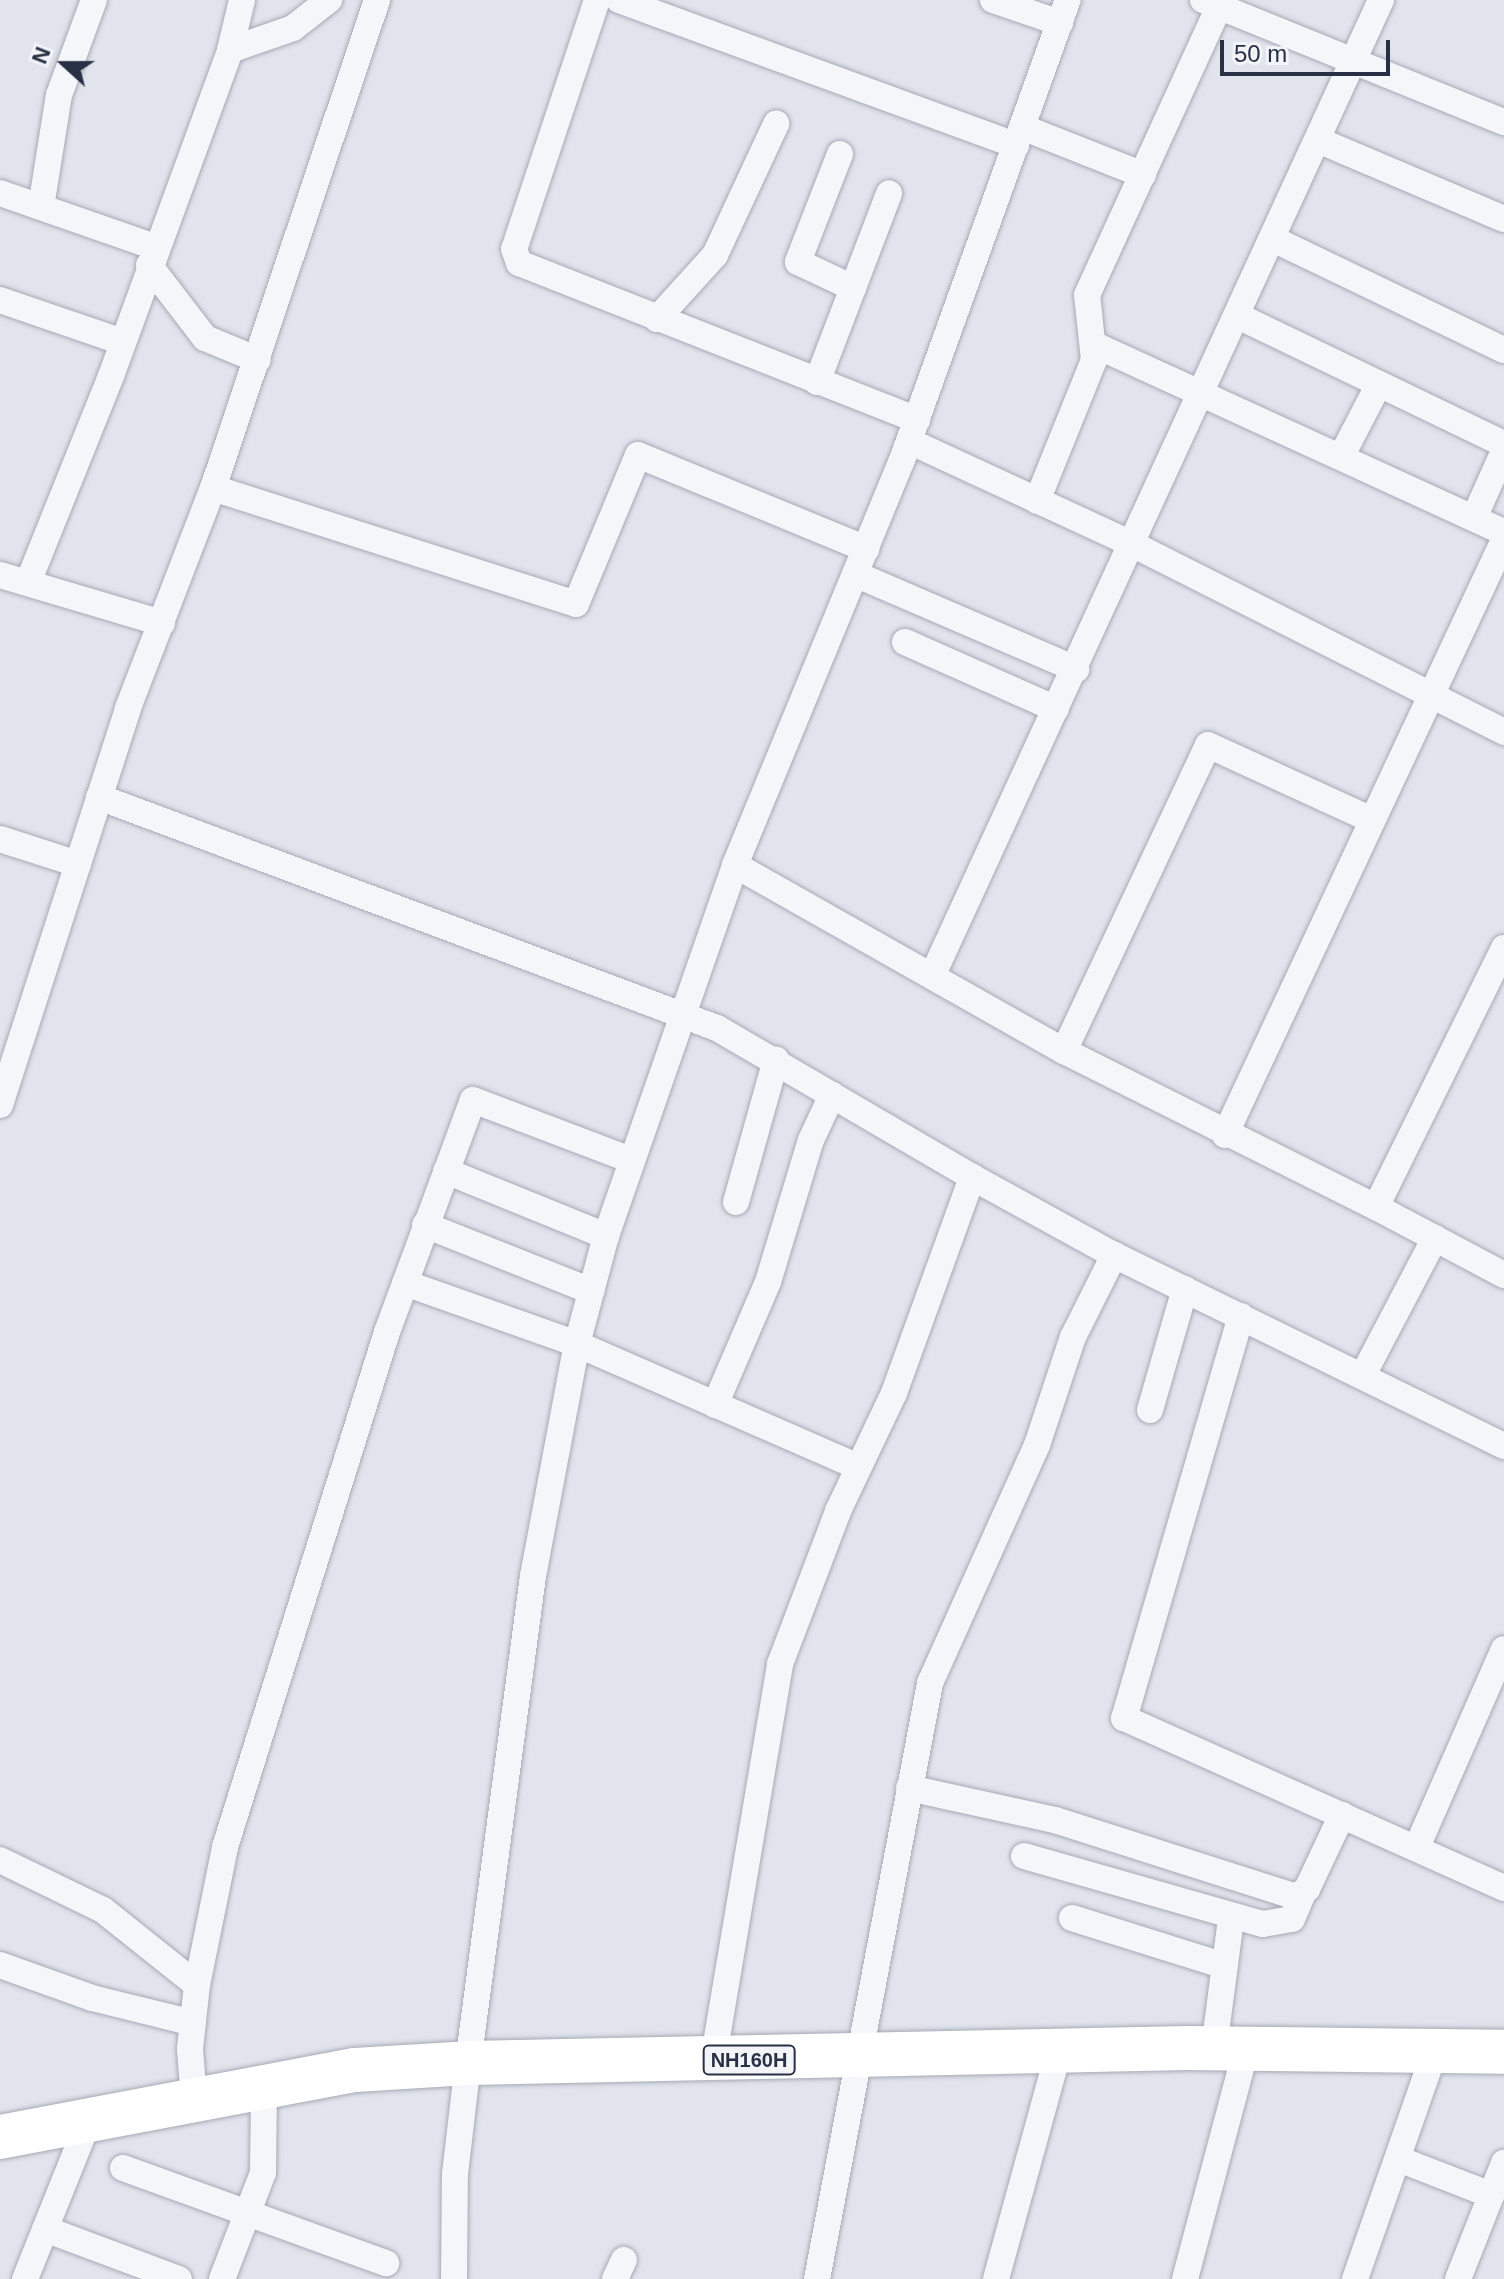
<!DOCTYPE html>
<style>
body{margin:0}
#map{position:relative;width:1504px;height:2279px;overflow:hidden;background:#e1e4ec;font-family:Helvetica,sans-serif}
div>[style]{position:absolute}
.roads{filter:drop-shadow(0 0 2px #a6aab7) drop-shadow(0 0 2px #a6aab7)}
.street>*{height:26px;margin:-13px;padding:0 13px;transform-origin:13px;border-radius:13px;background:#f5f6f9}
.highway>*{height:44px;margin:-22px;padding:0 22px;transform-origin:22px;border-radius:22px;background:#fff}
span{translate:-50% -50%;white-space:nowrap;text-align:center;line-height:1.15;-webkit-text-stroke:6px #f2f4f8;paint-order:stroke}
.shield-label span{padding:2px 6px;background:#f2f4f8;border:2px solid;border-radius:6px;-webkit-text-stroke-width:0}
.shield-label{font-size:20px;color:#283045;font-weight:700}
.north{position:absolute;left:24px;top:24px;width:80px;height:80px;-webkit-text-stroke:6px #f2f4f8;paint-order:stroke;rotate:291deg;font-size:22px;font-weight:700;line-height:32px;text-align:center;color:#283045}
.north::after{content:'';display:block;margin:auto;width:28px;height:36px;background:#283045;clip-path:polygon(50% 0,100% 100%,50% 72%,0 100%)}
.scale{position:absolute;left:1220px;top:40px;width:170px;height:36px;box-sizing:border-box;border:4px solid #283045;border-top:0;padding-left:10px;font-size:24px;line-height:28px;white-space:nowrap;color:#283045;-webkit-text-stroke:6px #f2f4f8;paint-order:stroke}
</style>
<div id="map">
<div class="roads">
<div class="street">
<div style="left:597px;top:0;width:262px;rotate:108.4deg"></div>
<div style="left:514px;top:249px;width:15px;rotate:70deg"></div>
<div style="left:519px;top:263px;width:428px;rotate:21.5deg"></div>
<div style="left:619px;top:0;width:423px;rotate:20.1deg"></div>
<div style="left:993px;top:0;width:71px;rotate:18.9deg"></div>
<div style="left:1203px;top:0;width:325px;rotate:22.1deg"></div>
<div style="left:230px;top:50px;width:67px;rotate:-19.2deg"></div>
<div style="left:293px;top:28px;width:46px;rotate:-37.9deg"></div>
<div style="left:1022px;top:127px;width:130px;rotate:21.6deg"></div>
<div style="left:1318px;top:140px;width:202px;rotate:23deg"></div>
<div style="left:840px;top:154px;width:116px;rotate:111.3deg"></div>
<div style="left:798px;top:262px;width:61px;rotate:25.3deg"></div>
<div style="left:0;top:193px;width:164px;rotate:19.2deg"></div>
<div style="left:41px;top:207px;width:113px;rotate:-80.9deg"></div>
<div style="left:59px;top:95px;width:101px;rotate:-69.8deg"></div>
<div style="left:1273px;top:239px;width:256px;rotate:25.7deg"></div>
<div style="left:149px;top:265px;width:92px;rotate:52.5deg"></div>
<div style="left:205px;top:338px;width:57px;rotate:22.5deg"></div>
<div style="left:0;top:300px;width:130px;rotate:18.9deg"></div>
<div style="left:1238px;top:316px;width:295px;rotate:25.7deg"></div>
<div style="left:657px;top:319px;width:86px;rotate:-47.8deg"></div>
<div style="left:715px;top:255px;width:145px;rotate:-65deg"></div>
<div style="left:1095px;top:345px;width:450px;rotate:24.6deg"></div>
<div style="left:817px;top:382px;width:202px;rotate:-69.1deg"></div>
<div style="left:909px;top:441px;width:248px;rotate:24.8deg"></div>
<div style="left:1134px;top:545px;width:415px;rotate:26.8deg"></div>
<div style="left:1341px;top:457px;width:82px;rotate:-62.5deg"></div>
<div style="left:213px;top:488px;width:381px;rotate:17.7deg"></div>
<div style="left:576px;top:604px;width:161px;rotate:-67.4deg"></div>
<div style="left:638px;top:455px;width:247px;rotate:22.4deg"></div>
<div style="left:1037px;top:501px;width:152px;rotate:-68deg"></div>
<div style="left:1094px;top:360px;width:65px;rotate:-96.1deg"></div>
<div style="left:1087px;top:295px;width:324px;rotate:-65.4deg"></div>
<div style="left:1474px;top:518px;width:73px;rotate:-65.9deg"></div>
<div style="left:855px;top:574px;width:241px;rotate:23.3deg"></div>
<div style="left:0;top:575px;width:169px;rotate:16.5deg"></div>
<div style="left:29px;top:580px;width:220px;rotate:-68.1deg"></div>
<div style="left:111px;top:376px;width:347px;rotate:-69.9deg"></div>
<div style="left:230px;top:50px;width:51px;rotate:-76.5deg"></div>
<div style="left:905px;top:642px;width:165px;rotate:23.9deg"></div>
<div style="left:99px;top:797px;width:660px;rotate:20.5deg"></div>
<div style="left:717px;top:1028px;width:295px;rotate:30.3deg"></div>
<div style="left:0;top:839px;width:82px;rotate:17.8deg"></div>
<div style="left:735px;top:865px;width:378px;rotate:29.5deg"></div>
<div style="left:1064px;top:1051px;width:349px;rotate:26.6deg"></div>
<div style="left:1376px;top:1207px;width:289px;rotate:-63.7deg"></div>
<div style="left:934px;top:972px;width:1070px;rotate:-65.3deg"></div>
<div style="left:1064px;top:1051px;width:338px;rotate:-64.8deg"></div>
<div style="left:1208px;top:745px;width:180px;rotate:24.6deg"></div>
<div style="left:0;top:1105px;width:417px;rotate:-72.1deg"></div>
<div style="left:128px;top:708px;width:236px;rotate:-68.9deg"></div>
<div style="left:213px;top:488px;width:515px;rotate:-71.42deg"></div>
<div style="left:1225px;top:1135px;width:657px;rotate:-64.88deg"></div>
<div style="left:446px;top:1171px;width:173px;rotate:22.1deg"></div>
<div style="left:736px;top:1202px;width:148px;rotate:-74.3deg"></div>
<div style="left:1376px;top:1207px;width:145px;rotate:28deg"></div>
<div style="left:425px;top:1225px;width:179px;rotate:21.7deg"></div>
<div style="left:405px;top:1283px;width:182px;rotate:19.5deg"></div>
<div style="left:577px;top:1344px;width:307px;rotate:23.6deg"></div>
<div style="left:1241px;top:1316px;width:419px;rotate:106.2deg"></div>
<div style="left:1124px;top:1718px;width:416px;rotate:24.1deg"></div>
<div style="left:1363px;top:1375px;width:155px;rotate:-62.3deg"></div>
<div style="left:715px;top:1405px;width:134px;rotate:-66.7deg"></div>
<div style="left:768px;top:1282px;width:148px;rotate:-73.2deg"></div>
<div style="left:811px;top:1140px;width:50px;rotate:-65deg"></div>
<div style="left:1150px;top:1410px;width:126px;rotate:-73.9deg"></div>
<div style="left:909px;top:1788px;width:149px;rotate:12.4deg"></div>
<div style="left:1055px;top:1820px;width:253px;rotate:17.7deg"></div>
<div style="left:1296px;top:1897px;width:14px;rotate:-36deg"></div>
<div style="left:1307px;top:1889px;width:82px;rotate:-64.7deg"></div>
<div style="left:1417px;top:1847px;width:216px;rotate:-66.3deg"></div>
<div style="left:1024px;top:1856px;width:248px;rotate:15.9deg"></div>
<div style="left:1263px;top:1924px;width:29px;rotate:-10deg"></div>
<div style="left:1292px;top:1919px;width:26px;rotate:-67deg"></div>
<div style="left:0;top:1860px;width:114px;rotate:25.9deg"></div>
<div style="left:103px;top:1910px;width:120px;rotate:38.6deg"></div>
<div style="left:1072px;top:1918px;width:160px;rotate:17.4deg"></div>
<div style="left:0;top:1965px;width:98px;rotate:19.7deg"></div>
<div style="left:92px;top:1998px;width:104px;rotate:13.9deg"></div>
<div style="left:1214px;top:2048px;width:131px;rotate:-82.5deg"></div>
<div style="left:713px;top:2061px;width:403px;rotate:-80.4deg"></div>
<div style="left:780px;top:1664px;width:164px;rotate:-69.2deg"></div>
<div style="left:838px;top:1511px;width:131px;rotate:-64.6deg"></div>
<div style="left:894px;top:1393px;width:230px;rotate:-70.1deg"></div>
<div style="left:972px;top:1177px;width:162px;rotate:28.8deg"></div>
<div style="left:1114px;top:1255px;width:434px;rotate:26.1deg"></div>
<div style="left:194px;top:2100px;width:51px;rotate:-94.5deg"></div>
<div style="left:190px;top:2049px;width:64px;rotate:-83.8deg"></div>
<div style="left:197px;top:1985px;width:141px;rotate:-78.5deg"></div>
<div style="left:225px;top:1847px;width:540px;rotate:-72.54deg"></div>
<div style="left:387px;top:1332px;width:247px;rotate:-69.7deg"></div>
<div style="left:473px;top:1100px;width:169px;rotate:20.8deg"></div>
<div style="left:1401px;top:2160px;width:97px;rotate:21.3deg"></div>
<div style="left:123px;top:2168px;width:280px;rotate:19.9deg"></div>
<div style="left:45px;top:2229px;width:143px;rotate:20.5deg"></div>
<div style="left:25px;top:2279px;width:171px;rotate:-68.1deg"></div>
<div style="left:222px;top:2279px;width:114px;rotate:-68.9deg"></div>
<div style="left:263px;top:2173px;width:86px;rotate:-89.3deg"></div>
<div style="left:454px;top:2279px;width:105px;rotate:-89.5deg"></div>
<div style="left:455px;top:2174px;width:112px;rotate:-83.3deg"></div>
<div style="left:468px;top:2063px;width:491px;rotate:-82.4deg"></div>
<div style="left:533px;top:1576px;width:236px;rotate:-79.3deg"></div>
<div style="left:577px;top:1344px;width:112px;rotate:-75deg"></div>
<div style="left:606px;top:1236px;width:393px;rotate:-70.8deg"></div>
<div style="left:735px;top:865px;width:438px;rotate:-67.6deg"></div>
<div style="left:902px;top:460px;width:489px;rotate:-70.2deg"></div>
<div style="left:615px;top:2279px;width:21px;rotate:-65deg"></div>
<div style="left:817px;top:2279px;width:607px;rotate:-79.26deg"></div>
<div style="left:930px;top:1683px;width:261px;rotate:-65.8deg"></div>
<div style="left:1037px;top:1445px;width:114px;rotate:-71.6deg"></div>
<div style="left:1073px;top:1337px;width:92px;rotate:-63.4deg"></div>
<div style="left:996px;top:2279px;width:237px;rotate:-74.6deg"></div>
<div style="left:1185px;top:2279px;width:238px;rotate:-75.1deg"></div>
<div style="left:1355px;top:2279px;width:242px;rotate:-70.7deg"></div>
<div style="left:1458px;top:2279px;width:125px;rotate:-68.4deg"></div>
</div>
<div class="highway">
<div style="left:0;top:2137px;width:361px;rotate:-10.7deg"></div>
<div style="left:355px;top:2070px;width:113px;rotate:-3.5deg"></div>
<div style="left:468px;top:2063px;width:720px;rotate:-1.19deg"></div>
<div style="left:1188px;top:2048px;width:316px;rotate:0.7deg"></div>
</div>
</div>
<div class="shield-label">
<span style="left:749px;top:2060px">NH160H</span>
</div>
<div class="north">N</div>
<div class="scale">50 m</div>
</div>
